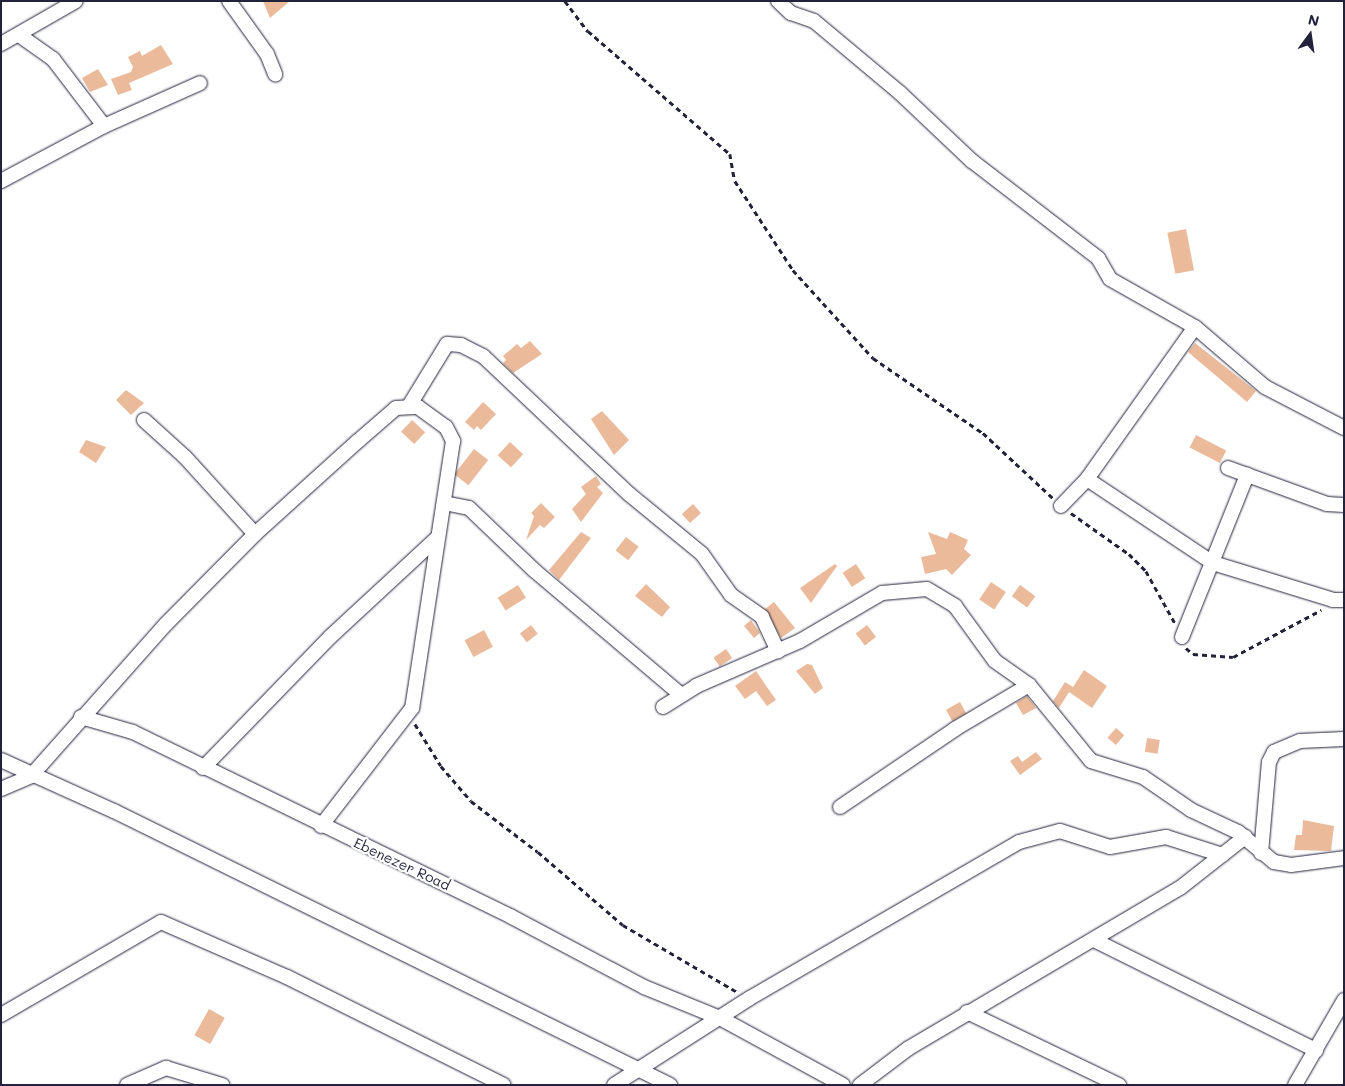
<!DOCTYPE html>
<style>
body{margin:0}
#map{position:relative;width:1345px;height:1086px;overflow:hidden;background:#fff;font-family:Mali,sans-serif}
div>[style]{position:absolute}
.building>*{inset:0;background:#eaba9b;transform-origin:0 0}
.path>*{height:2.5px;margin-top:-1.25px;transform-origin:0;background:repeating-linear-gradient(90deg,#22223b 0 5px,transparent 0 9px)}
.roads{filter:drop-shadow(0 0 1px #22223b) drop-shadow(0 0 1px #22223b)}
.street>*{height:14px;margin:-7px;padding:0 7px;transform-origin:7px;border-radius:7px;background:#fff}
span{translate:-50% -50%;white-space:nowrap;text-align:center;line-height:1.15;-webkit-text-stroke:4.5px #fff;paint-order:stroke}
.street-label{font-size:14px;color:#22223b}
.frame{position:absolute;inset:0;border:2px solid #22223b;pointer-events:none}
.north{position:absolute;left:1285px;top:10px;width:50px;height:50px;-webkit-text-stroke:4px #fff;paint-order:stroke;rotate:14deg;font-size:14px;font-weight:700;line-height:20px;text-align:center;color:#22223b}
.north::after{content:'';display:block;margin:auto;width:18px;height:22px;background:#22223b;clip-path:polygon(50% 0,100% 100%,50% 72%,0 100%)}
</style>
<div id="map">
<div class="building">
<div style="clip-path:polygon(263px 1px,290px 1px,270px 18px)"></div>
<div style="clip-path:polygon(161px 45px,173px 64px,129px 83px,132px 90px,118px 95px,111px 79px,131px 72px,133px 67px,128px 57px,140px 51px,142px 56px)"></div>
<div style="clip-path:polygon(98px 69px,108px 85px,90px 92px,82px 78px)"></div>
<div style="left:1186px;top:229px;width:42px;height:19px;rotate:79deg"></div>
<div style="clip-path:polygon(530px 341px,542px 354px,513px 373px,503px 363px,506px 360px,503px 356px,517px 344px,521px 348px)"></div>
<div style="clip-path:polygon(1195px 343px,1256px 391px,1247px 402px,1188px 352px)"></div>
<div style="clip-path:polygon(126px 390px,144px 403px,131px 415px,116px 400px)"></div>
<div style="clip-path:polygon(483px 402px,496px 414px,481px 430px,477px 426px,474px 430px,465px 422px)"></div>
<div style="clip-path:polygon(602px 411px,629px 440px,614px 455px,591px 419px)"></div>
<div style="left:412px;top:420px;width:18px;height:16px;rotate:43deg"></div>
<div style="left:1196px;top:435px;width:34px;height:14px;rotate:27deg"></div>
<div style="clip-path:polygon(86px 440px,106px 447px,96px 463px,79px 452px)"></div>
<div style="left:510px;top:442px;width:18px;height:18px;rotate:43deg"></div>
<div style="left:474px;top:449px;width:18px;height:32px;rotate:38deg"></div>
<div style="clip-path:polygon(596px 476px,601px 484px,597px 487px,603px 493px,581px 522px,572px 509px,586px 494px,581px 487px)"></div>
<div style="clip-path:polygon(541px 503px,555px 517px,544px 528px,540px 525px,526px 540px,534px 516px,531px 513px)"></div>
<div style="left:693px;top:504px;width:12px;height:15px;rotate:48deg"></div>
<div style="clip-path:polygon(581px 532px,591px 538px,559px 580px,549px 570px)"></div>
<div style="clip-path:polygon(928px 532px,947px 539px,950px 532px,968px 540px,964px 549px,971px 555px,952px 575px,946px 569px,925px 574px,921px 557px,936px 554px)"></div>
<div style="left:626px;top:537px;width:16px;height:17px;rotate:38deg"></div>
<div style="clip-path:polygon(835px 564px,837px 566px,811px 603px,800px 588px)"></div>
<div style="left:856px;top:564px;width:17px;height:16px;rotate:57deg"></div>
<div style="left:991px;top:582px;width:18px;height:21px;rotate:34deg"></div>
<div style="clip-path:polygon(646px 584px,670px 607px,662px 617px,635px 596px)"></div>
<div style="left:518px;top:585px;width:15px;height:24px;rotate:58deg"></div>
<div style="left:1020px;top:585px;width:19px;height:14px;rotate:36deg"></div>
<div style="clip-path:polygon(774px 602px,795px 628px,781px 638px,765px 609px)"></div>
<div style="clip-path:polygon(751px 620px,760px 633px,754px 638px,744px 626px)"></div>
<div style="left:531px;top:625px;width:11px;height:14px;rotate:52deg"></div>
<div style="left:867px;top:625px;width:15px;height:14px;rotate:53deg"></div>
<div style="left:484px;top:630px;width:19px;height:22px;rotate:62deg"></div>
<div style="left:726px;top:649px;width:11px;height:15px;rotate:56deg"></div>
<div style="clip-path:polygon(807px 664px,812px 665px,823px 688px,815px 694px,796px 671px)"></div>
<div style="clip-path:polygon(1084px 670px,1107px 686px,1092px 708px,1069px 692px,1059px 708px,1053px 701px,1065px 682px,1073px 687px)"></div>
<div style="clip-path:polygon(756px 671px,776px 700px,767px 706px,756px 691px,745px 699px,735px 686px)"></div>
<div style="clip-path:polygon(1027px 696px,1036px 708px,1023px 715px,1016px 703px)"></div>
<div style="left:960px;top:702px;width:13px;height:16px;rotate:61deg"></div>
<div style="left:1116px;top:728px;width:11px;height:13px;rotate:41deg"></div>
<div style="left:1147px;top:738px;width:13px;height:14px;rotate:9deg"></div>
<div style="clip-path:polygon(1036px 752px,1042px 759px,1020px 775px,1010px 761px,1018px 756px,1022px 762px)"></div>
<div style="clip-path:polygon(1303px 820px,1334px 826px,1331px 851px,1294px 850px,1296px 835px,1302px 835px)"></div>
<div style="left:209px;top:1009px;width:18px;height:30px;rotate:29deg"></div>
</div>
<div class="path">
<div style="left:565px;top:1px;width:38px;rotate:53deg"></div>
<div style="left:588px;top:31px;width:188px;rotate:40.9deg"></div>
<div style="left:730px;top:154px;width:27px;rotate:80deg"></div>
<div style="left:735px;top:181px;width:106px;rotate:56.9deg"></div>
<div style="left:793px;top:270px;width:119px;rotate:47.7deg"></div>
<div style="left:873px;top:358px;width:133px;rotate:34.3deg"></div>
<div style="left:983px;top:433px;width:96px;rotate:42.9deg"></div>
<div style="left:1071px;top:513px;width:71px;rotate:35.3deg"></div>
<div style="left:1129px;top:554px;width:24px;rotate:45deg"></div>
<div style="left:1146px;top:571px;width:60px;rotate:60.9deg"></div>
<div style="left:1186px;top:648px;width:9px;rotate:41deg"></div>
<div style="left:1193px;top:654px;width:40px;rotate:4.3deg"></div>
<div style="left:1233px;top:657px;width:100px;rotate:-28.1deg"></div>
<div style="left:415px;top:724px;width:49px;rotate:58.2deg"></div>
<div style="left:441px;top:766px;width:46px;rotate:49.4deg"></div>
<div style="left:471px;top:801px;width:84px;rotate:37.3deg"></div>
<div style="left:538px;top:852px;width:112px;rotate:40.7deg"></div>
<div style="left:623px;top:925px;width:132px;rotate:30.4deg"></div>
</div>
<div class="roads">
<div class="street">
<div style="left:229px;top:1px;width:65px;rotate:54.4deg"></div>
<div style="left:267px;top:54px;width:22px;rotate:68deg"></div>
<div style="left:778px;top:1px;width:18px;rotate:43deg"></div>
<div style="left:791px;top:13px;width:24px;rotate:19deg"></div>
<div style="left:814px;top:21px;width:112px;rotate:39.9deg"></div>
<div style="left:900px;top:93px;width:99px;rotate:43.4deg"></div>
<div style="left:972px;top:161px;width:159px;rotate:37.6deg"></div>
<div style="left:1098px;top:258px;width:24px;rotate:60deg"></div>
<div style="left:1110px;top:279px;width:98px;rotate:29.5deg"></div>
<div style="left:1195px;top:327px;width:92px;rotate:40.6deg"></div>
<div style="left:1265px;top:387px;width:89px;rotate:27.4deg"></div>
<div style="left:19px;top:35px;width:42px;rotate:35.2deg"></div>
<div style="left:53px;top:59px;width:84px;rotate:52.7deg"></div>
<div style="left:1px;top:44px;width:86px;rotate:-29.8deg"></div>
<div style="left:1px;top:181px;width:117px;rotate:-28.1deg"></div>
<div style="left:104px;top:126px;width:105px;rotate:-24.1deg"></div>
<div style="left:409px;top:406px;width:73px;rotate:-58.5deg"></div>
<div style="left:447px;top:344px;width:14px;rotate:4deg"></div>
<div style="left:461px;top:345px;width:25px;rotate:27deg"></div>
<div style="left:483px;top:356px;width:201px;rotate:43.4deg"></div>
<div style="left:629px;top:494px;width:94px;rotate:39.4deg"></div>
<div style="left:702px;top:554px;width:50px;rotate:54.7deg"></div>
<div style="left:731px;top:595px;width:38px;rotate:35deg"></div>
<div style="left:762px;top:617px;width:38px;rotate:65deg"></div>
<div style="left:144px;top:420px;width:55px;rotate:42.1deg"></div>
<div style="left:185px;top:457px;width:104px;rotate:47.7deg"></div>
<div style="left:1228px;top:468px;width:105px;rotate:20deg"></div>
<div style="left:1327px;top:504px;width:17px;rotate:3deg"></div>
<div style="left:1087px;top:479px;width:151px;rotate:33.7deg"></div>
<div style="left:1213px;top:563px;width:126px;rotate:17.1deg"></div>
<div style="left:1333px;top:600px;width:11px"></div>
<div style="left:444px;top:503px;width:25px;rotate:11deg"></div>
<div style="left:469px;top:508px;width:91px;rotate:43.7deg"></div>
<div style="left:535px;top:571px;width:192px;rotate:40.3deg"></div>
<div style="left:1061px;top:506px;width:37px;rotate:-46deg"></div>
<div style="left:1087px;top:479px;width:186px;rotate:-54.6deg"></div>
<div style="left:1182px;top:637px;width:175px;rotate:-68.1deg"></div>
<div style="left:663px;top:707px;width:39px;rotate:-32deg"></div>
<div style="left:696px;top:686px;width:113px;rotate:-23.4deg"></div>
<div style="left:800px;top:641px;width:95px;rotate:-30.3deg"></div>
<div style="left:882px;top:593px;width:45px;rotate:-5.1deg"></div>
<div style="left:927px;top:589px;width:33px;rotate:31deg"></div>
<div style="left:955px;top:606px;width:68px;rotate:54deg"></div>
<div style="left:995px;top:661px;width:42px;rotate:35.2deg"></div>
<div style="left:1029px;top:685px;width:98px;rotate:50.8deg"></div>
<div style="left:1091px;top:761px;width:54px;rotate:17.1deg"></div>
<div style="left:1143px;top:777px;width:58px;rotate:34.5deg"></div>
<div style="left:1191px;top:810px;width:52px;rotate:25.1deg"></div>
<div style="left:1238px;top:832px;width:47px;rotate:39.8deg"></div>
<div style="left:1274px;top:862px;width:17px;rotate:10deg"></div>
<div style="left:1291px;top:865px;width:53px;rotate:-7.5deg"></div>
<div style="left:81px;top:717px;width:54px;rotate:16.1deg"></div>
<div style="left:133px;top:732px;width:420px;rotate:26deg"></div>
<div style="left:510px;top:916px;width:152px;rotate:27.9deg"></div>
<div style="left:644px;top:987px;width:82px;rotate:22.2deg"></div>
<div style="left:720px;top:1018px;width:140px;rotate:28.6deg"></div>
<div style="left:1px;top:760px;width:124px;rotate:24.3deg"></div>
<div style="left:114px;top:811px;width:620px;rotate:26.23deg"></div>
<div style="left:203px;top:768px;width:182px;rotate:-45.9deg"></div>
<div style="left:330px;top:637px;width:146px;rotate:-42.8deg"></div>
<div style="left:1px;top:789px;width:33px;rotate:-23deg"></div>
<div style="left:31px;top:776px;width:203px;rotate:-48.4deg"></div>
<div style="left:166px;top:624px;width:127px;rotate:-45.3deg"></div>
<div style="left:255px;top:534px;width:139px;rotate:-42.1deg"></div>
<div style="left:358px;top:441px;width:50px;rotate:-41deg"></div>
<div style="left:396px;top:408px;width:22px;rotate:-3deg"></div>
<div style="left:418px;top:407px;width:34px;rotate:36deg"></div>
<div style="left:446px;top:427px;width:16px;rotate:63deg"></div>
<div style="left:453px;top:441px;width:270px;rotate:98.7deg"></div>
<div style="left:412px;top:708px;width:149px;rotate:127.6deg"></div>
<div style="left:840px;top:807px;width:139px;rotate:-34.1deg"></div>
<div style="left:955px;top:729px;width:86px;rotate:-30.7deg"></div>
<div style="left:1261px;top:853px;width:91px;rotate:-85deg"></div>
<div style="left:1269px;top:762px;width:11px;rotate:-63deg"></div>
<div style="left:1274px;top:752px;width:28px;rotate:-23deg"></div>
<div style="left:1300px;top:741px;width:44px;rotate:-2.6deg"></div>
<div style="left:1094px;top:940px;width:248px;rotate:26.4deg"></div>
<div style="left:967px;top:1012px;width:169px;rotate:25.7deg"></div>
<div style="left:1px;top:1015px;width:185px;rotate:-30.2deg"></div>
<div style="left:161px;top:922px;width:137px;rotate:23.6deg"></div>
<div style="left:287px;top:977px;width:242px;rotate:26.5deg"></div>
<div style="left:127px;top:1085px;width:43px;rotate:-23.6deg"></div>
<div style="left:166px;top:1068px;width:59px;rotate:16.9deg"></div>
<div style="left:614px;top:1085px;width:161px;rotate:-32.6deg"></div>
<div style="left:750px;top:998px;width:311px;rotate:-30.1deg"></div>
<div style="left:1019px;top:842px;width:42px;rotate:-15deg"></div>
<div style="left:1060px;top:831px;width:52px;rotate:17.7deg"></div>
<div style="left:1110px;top:847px;width:57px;rotate:-10.1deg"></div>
<div style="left:1166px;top:837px;width:59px;rotate:17.8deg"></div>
<div style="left:860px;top:1085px;width:61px;rotate:-37.1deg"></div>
<div style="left:909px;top:1048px;width:315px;rotate:-30.6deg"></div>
<div style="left:1180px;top:888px;width:83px;rotate:-38.1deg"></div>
<div style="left:1295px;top:1085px;width:98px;rotate:-60deg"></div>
</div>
</div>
<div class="street-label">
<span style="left:402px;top:864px;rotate:25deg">Ebenezer Road</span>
</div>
<div class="frame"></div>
<div class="north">N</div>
</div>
